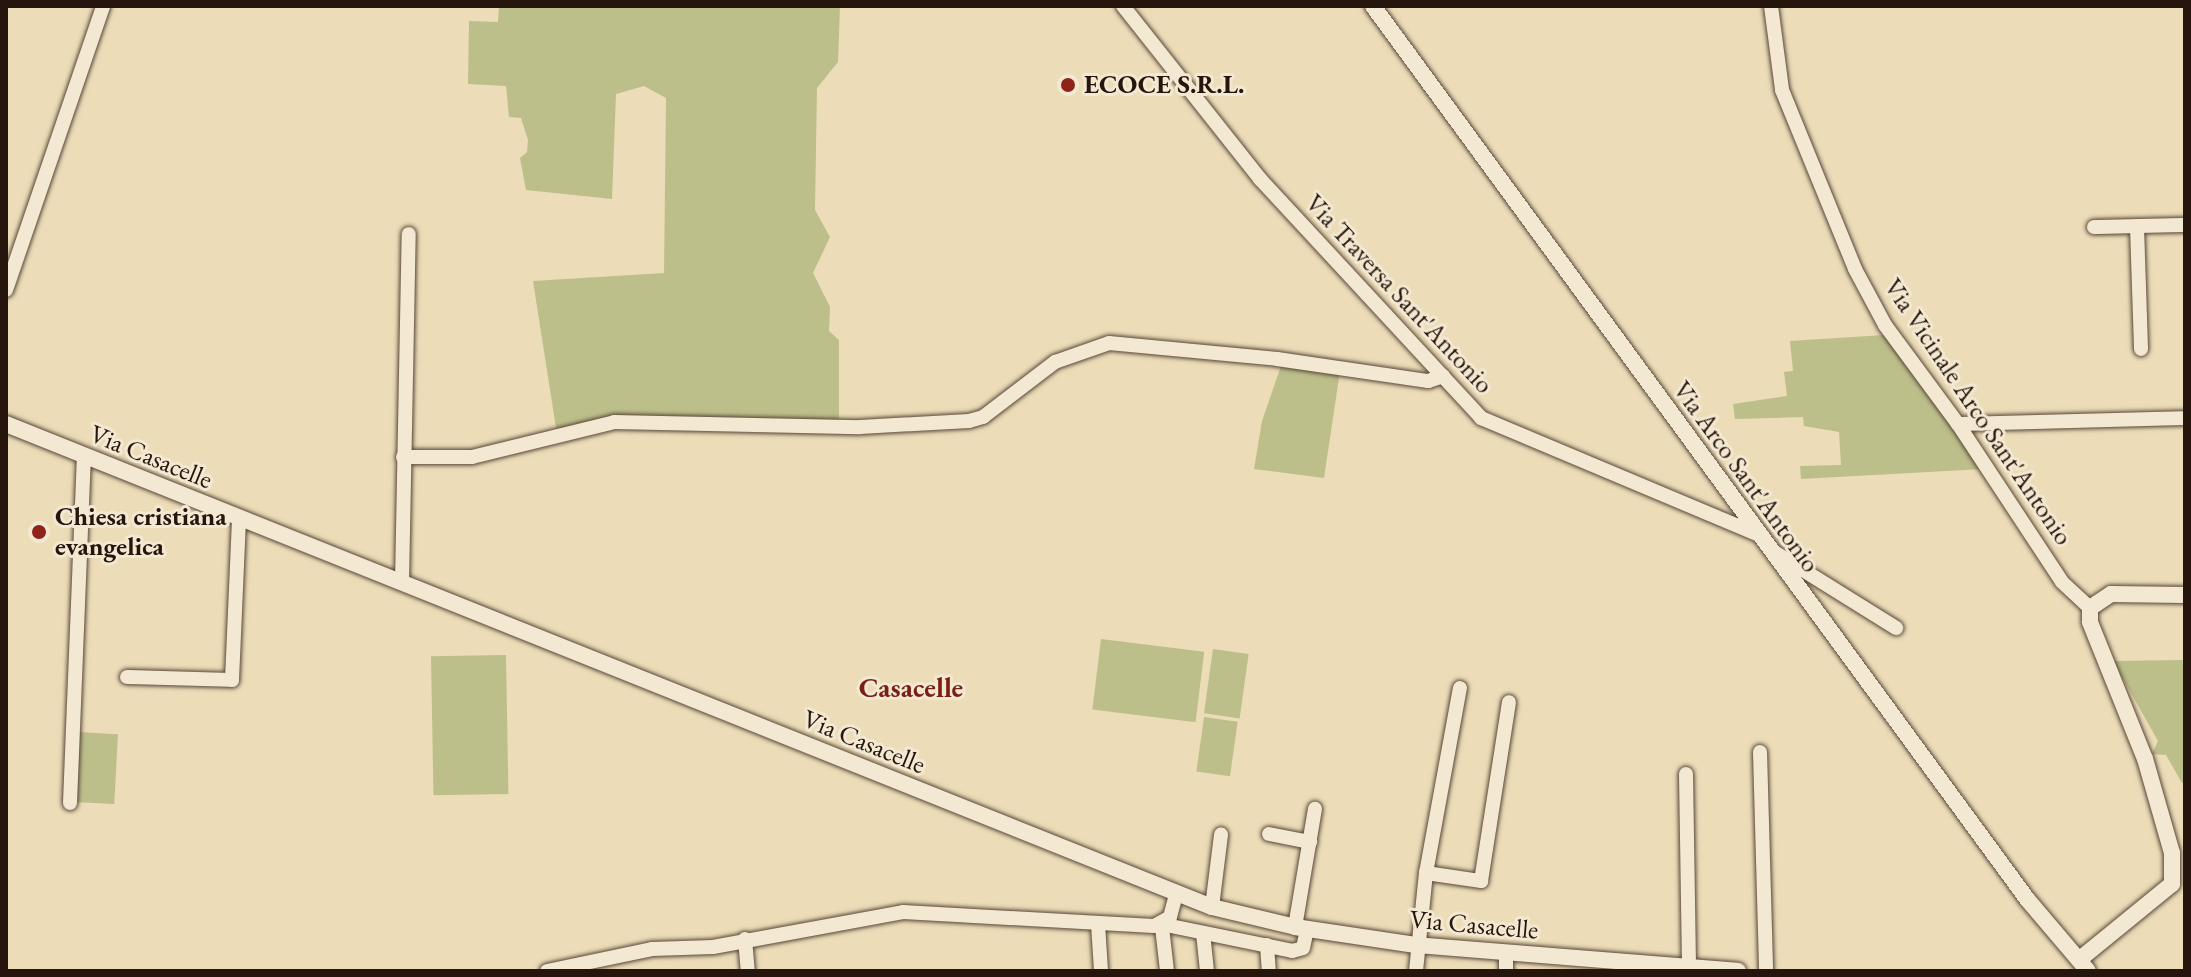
<!DOCTYPE html>
<style>
body{margin:0}
#map{position:relative;width:2191px;height:977px;overflow:hidden;background:#ecdcb8;font-family:"EB Garamond",serif}
div>[style]{position:absolute}
.green>*{inset:0;background:#bdbf8b;transform-origin:0 0}
.roads{filter:drop-shadow(0 0 2px #584738) drop-shadow(0 0 2px #584738)}
.minor>*{height:14px;margin:-7px;padding:0 7px;transform-origin:7px;border-radius:7px;background:#f3e8d1}
.tertiary>*{height:16px;margin:-8px;padding:0 8px;transform-origin:8px;border-radius:8px;background:#f3e8d1}
.dots>*{width:22px;height:22px;translate:-50% -50%;box-sizing:border-box;border:4px solid #f3e8d1;border-radius:50%}
span{translate:-50% -50%;white-space:nowrap;text-align:center;line-height:1.15;-webkit-text-stroke:6px #f3e8d1;paint-order:stroke}
.poi-label{font-size:26px;color:#26150d;font-weight:700}
.left{translate:0 -50%;text-align:left}
.street-label{font-size:26px;color:#26150d}
.neighbourhood-label{font-size:28px;color:#7a1f14;font-weight:700}
.frame{position:absolute;inset:0;border:8px solid #26150d;pointer-events:none}
</style>
<div id="map">
<div class="green">
<div style="clip-path:polygon(499px 6px,840px 6px,838px 62px,817px 88px,815px 210px,830px 237px,813px 273px,830px 307px,829px 331px,839px 340px,839px 422px,556px 428px,533px 281px,664px 273px,666px 98px,644px 86px,616px 94px,612px 199px,526px 190px,520px 158px,527px 152px,528px 140px,521px 118px,509px 117px,506px 86px,468px 84px,469px 21px,498px 22px)"></div>
<div style="clip-path:polygon(1884px 335px,1983px 469px,1801px 479px,1800px 466px,1841px 465px,1839px 432px,1804px 426px,1803px 417px,1735px 419px,1733px 404px,1787px 396px,1784px 372px,1793px 371px,1790px 341px)"></div>
<div style="clip-path:polygon(1281px 366px,1340px 371px,1324px 478px,1254px 469px,1262px 421px)"></div>
<div style="left:1101px;top:639px;width:104px;height:71px;rotate:7deg"></div>
<div style="left:1213px;top:649px;width:36px;height:65px;rotate:8deg"></div>
<div style="left:506px;top:655px;width:139px;height:75px;rotate:89deg"></div>
<div style="clip-path:polygon(2185px 660px,2185px 783px,2182px 783px,2166px 755px,2152px 754px,2158px 741px,2113px 661px)"></div>
<div style="left:1204px;top:717px;width:34px;height:55px;rotate:8deg"></div>
<div style="left:77px;top:732px;width:41px;height:70px;rotate:3deg"></div>
</div>
<div class="roads">
<div class="minor">
<div style="left:1123px;top:6px;width:221px;rotate:51.6deg"></div>
<div style="left:1260px;top:179px;width:326px;rotate:47.2deg"></div>
<div style="left:1481px;top:418px;width:302px;rotate:22.8deg"></div>
<div style="left:1771px;top:6px;width:85px;rotate:82.5deg"></div>
<div style="left:1782px;top:90px;width:193px;rotate:67.8deg"></div>
<div style="left:1855px;top:269px;width:64px;rotate:61.8deg"></div>
<div style="left:1885px;top:325px;width:123px;rotate:53.6deg"></div>
<div style="left:1958px;top:424px;width:189px;rotate:56.6deg"></div>
<div style="left:2062px;top:582px;width:38px;rotate:43deg"></div>
<div style="left:2094px;top:227px;width:91px;rotate:-1.3deg"></div>
<div style="left:2137px;top:227px;width:122px;rotate:88.1deg"></div>
<div style="left:6px;top:290px;width:300px;rotate:-71.1deg"></div>
<div style="left:1958px;top:424px;width:227px;rotate:-1.5deg"></div>
<div style="left:403px;top:457px;width:69px"></div>
<div style="left:472px;top:457px;width:146px;rotate:-13.8deg"></div>
<div style="left:614px;top:422px;width:246px;rotate:1.2deg"></div>
<div style="left:860px;top:427px;width:109px;rotate:-3.2deg"></div>
<div style="left:969px;top:421px;width:15px;rotate:-16deg"></div>
<div style="left:983px;top:417px;width:91px;rotate:-37.4deg"></div>
<div style="left:1055px;top:362px;width:57px;rotate:-19.4deg"></div>
<div style="left:1109px;top:343px;width:169px;rotate:5.4deg"></div>
<div style="left:1277px;top:359px;width:153px;rotate:8.3deg"></div>
<div style="left:1428px;top:381px;width:16px;rotate:-18deg"></div>
<div style="left:1774px;top:552px;width:144px;rotate:31.9deg"></div>
<div style="left:402px;top:583px;width:349px;rotate:-88.9deg"></div>
<div style="left:127px;top:677px;width:105px;rotate:1.6deg"></div>
<div style="left:232px;top:680px;width:162px;rotate:-87.5deg"></div>
<div style="left:1760px;top:752px;width:219px;rotate:88.4deg"></div>
<div style="left:1686px;top:774px;width:192px;rotate:89.1deg"></div>
<div style="left:70px;top:803px;width:347px;rotate:-87.7deg"></div>
<div style="left:1269px;top:834px;width:42px;rotate:11deg"></div>
<div style="left:1426px;top:873px;width:56px;rotate:8.3deg"></div>
<div style="left:1481px;top:881px;width:181px;rotate:-81.1deg"></div>
<div style="left:1212px;top:907px;width:73px;rotate:-82.9deg"></div>
<div style="left:1098px;top:924px;width:47px;rotate:86.3deg"></div>
<div style="left:1161px;top:924px;width:134px;rotate:11.6deg"></div>
<div style="left:1292px;top:951px;width:11px;rotate:-15deg"></div>
<div style="left:1303px;top:948px;width:19px;rotate:-78deg"></div>
<div style="left:1162px;top:927px;width:44px;rotate:83.5deg"></div>
<div style="left:1295px;top:927px;width:120px;rotate:-80.4deg"></div>
<div style="left:1203px;top:933px;width:38px;rotate:84deg"></div>
<div style="left:745px;top:939px;width:32px;rotate:85deg"></div>
<div style="left:1267px;top:945px;width:26px;rotate:86deg"></div>
<div style="left:1506px;top:953px;width:18px;rotate:90deg"></div>
<div style="left:547px;top:971px;width:107px;rotate:-11.8deg"></div>
<div style="left:652px;top:949px;width:61px;rotate:-1.9deg"></div>
<div style="left:713px;top:947px;width:193px;rotate:-10.4deg"></div>
<div style="left:903px;top:912px;width:251px;rotate:3.2deg"></div>
<div style="left:1154px;top:926px;width:18px;rotate:-29deg"></div>
<div style="left:1170px;top:917px;width:23px;rotate:-75deg"></div>
<div style="left:1416px;top:971px;width:99px;rotate:-84.2deg"></div>
<div style="left:1426px;top:873px;width:188px;rotate:-79.6deg"></div>
</div>
<div class="tertiary">
<div style="left:1373px;top:6px;width:1107px;rotate:53.78deg"></div>
<div style="left:2027px;top:899px;width:94px;rotate:49.7deg"></div>
<div style="left:6px;top:424px;width:1299px;rotate:21.83deg"></div>
<div style="left:1212px;top:907px;width:85px;rotate:13.5deg"></div>
<div style="left:1295px;top:927px;width:122px;rotate:8.5deg"></div>
<div style="left:1416px;top:945px;width:323px;rotate:4.6deg"></div>
<div style="left:2080px;top:959px;width:119px;rotate:-39.2deg"></div>
<div style="left:2172px;top:884px;width:31px;rotate:-90deg"></div>
<div style="left:2172px;top:853px;width:98px;rotate:-106deg"></div>
<div style="left:2145px;top:759px;width:148px;rotate:-111.9deg"></div>
<div style="left:2090px;top:622px;width:14px;rotate:-90deg"></div>
<div style="left:2090px;top:608px;width:25px;rotate:-34deg"></div>
<div style="left:2111px;top:594px;width:74px;rotate:0.8deg"></div>
</div>
</div>
<div class="dots">
<div style="left:1068px;top:85px;background:#8f2418"></div>
<div style="left:39px;top:532px;background:#8f2418"></div>
</div>
<div class="poi-label">
<span class="left" style="left:1084px;top:85px">ECOCE S.R.L.</span>
<span class="left" style="left:55px;top:532px">Chiesa cristiana<br>evangelica</span>
</div>
<div class="street-label">
<span style="left:1399px;top:294px;rotate:47deg">Via Traversa Sant'Antonio</span>
<span style="left:1978px;top:412px;rotate:56deg">Via Vicinale Arco Sant'Antonio</span>
<span style="left:151px;top:457px;rotate:22deg">Via Casacelle</span>
<span style="left:1746px;top:477px;rotate:54deg">Via Arco Sant'Antonio</span>
<span style="left:864px;top:742px;rotate:22deg">Via Casacelle</span>
<span style="left:1474px;top:925px;rotate:5deg">Via Casacelle</span>
</div>
<div class="neighbourhood-label">
<span style="left:911px;top:687px">Casacelle</span>
</div>
<div class="frame"></div>
</div>
